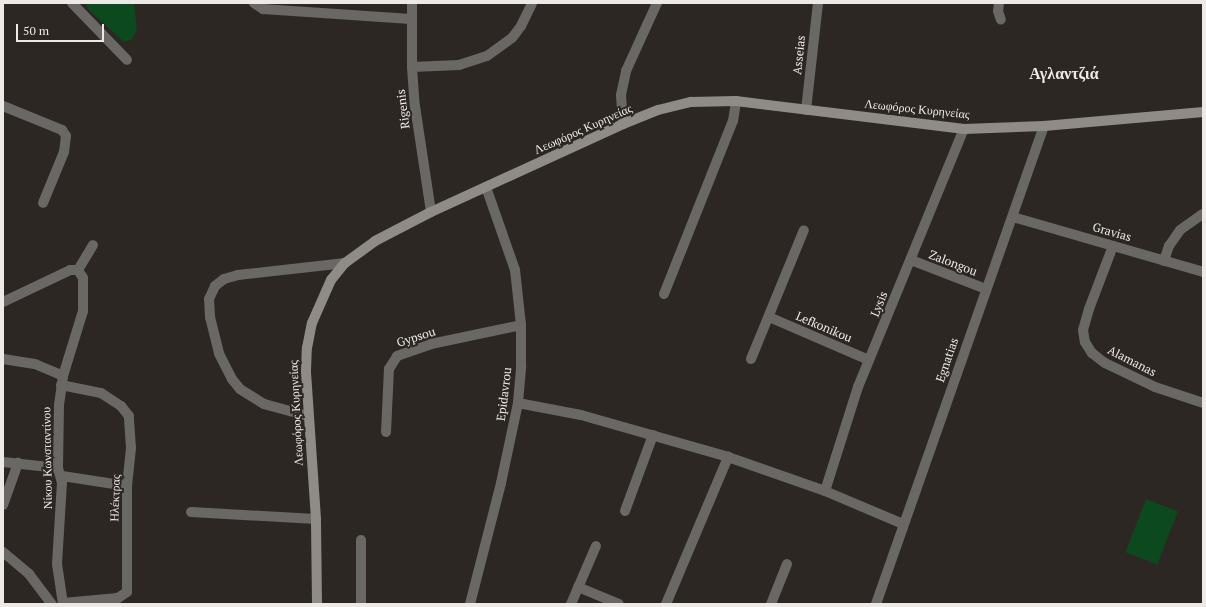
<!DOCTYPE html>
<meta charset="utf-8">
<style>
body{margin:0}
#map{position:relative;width:1206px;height:607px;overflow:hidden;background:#2c2723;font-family:"PT Serif",serif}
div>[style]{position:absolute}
.green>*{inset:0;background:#0c491e;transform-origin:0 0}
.pedestrian>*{height:10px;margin:-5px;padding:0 5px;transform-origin:5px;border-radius:5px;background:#696865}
.minor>*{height:10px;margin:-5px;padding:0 5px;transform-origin:5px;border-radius:5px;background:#696865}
.tertiary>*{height:10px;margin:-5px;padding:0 5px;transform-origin:5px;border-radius:5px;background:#696865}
.secondary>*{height:10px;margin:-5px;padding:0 5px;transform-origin:5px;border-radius:5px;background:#8f8c88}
span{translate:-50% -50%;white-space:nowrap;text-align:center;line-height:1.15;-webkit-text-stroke:4px #2c2723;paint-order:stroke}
.street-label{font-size:12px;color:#ede9e7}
.district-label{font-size:16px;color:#ede9e7;font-weight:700}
.frame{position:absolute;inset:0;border:4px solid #ede9e7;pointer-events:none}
.scale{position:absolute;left:16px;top:24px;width:88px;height:18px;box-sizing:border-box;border:2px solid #ede9e7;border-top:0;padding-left:5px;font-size:12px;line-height:14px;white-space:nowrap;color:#ede9e7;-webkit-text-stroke:3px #2c2723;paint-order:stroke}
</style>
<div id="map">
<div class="green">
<div style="clip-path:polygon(85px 3px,134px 3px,137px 30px,132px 39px,124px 42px,90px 11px)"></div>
<div style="left:1146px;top:499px;width:34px;height:57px;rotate:21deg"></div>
</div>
<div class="pedestrian">
<div style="left:101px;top:393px;width:24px;rotate:33deg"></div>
</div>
<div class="minor">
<div style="left:72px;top:3px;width:79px;rotate:46deg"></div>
<div style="left:254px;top:3px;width:11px;rotate:34deg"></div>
<div style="left:263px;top:9px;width:148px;rotate:3.9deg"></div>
<div style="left:412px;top:3px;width:64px;rotate:90deg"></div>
<div style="left:412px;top:67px;width:39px;rotate:86deg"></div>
<div style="left:415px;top:106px;width:107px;rotate:81.4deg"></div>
<div style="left:999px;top:3px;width:8px;rotate:97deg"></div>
<div style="left:998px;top:11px;width:9px;rotate:72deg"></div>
<div style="left:412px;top:67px;width:47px;rotate:-2.4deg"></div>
<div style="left:459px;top:65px;width:29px;rotate:-18deg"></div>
<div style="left:487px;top:56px;width:31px;rotate:-36deg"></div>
<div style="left:512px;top:38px;width:15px;rotate:-53deg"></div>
<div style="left:521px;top:26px;width:25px;rotate:-64deg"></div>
<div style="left:3px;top:106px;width:64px;rotate:22.1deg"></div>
<div style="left:62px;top:130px;width:7px;rotate:56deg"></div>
<div style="left:66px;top:136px;width:16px;rotate:97deg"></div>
<div style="left:64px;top:152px;width:55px;rotate:112.4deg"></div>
<div style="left:806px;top:110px;width:108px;rotate:-83.6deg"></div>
<div style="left:623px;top:124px;width:29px;rotate:-94deg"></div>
<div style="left:621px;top:95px;width:25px;rotate:-78deg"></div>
<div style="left:626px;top:71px;width:75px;rotate:-65.5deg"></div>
<div style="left:1013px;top:217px;width:198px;rotate:16.1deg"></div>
<div style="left:1113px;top:246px;width:67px;rotate:110.9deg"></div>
<div style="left:1089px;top:309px;width:22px;rotate:106deg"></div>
<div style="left:1083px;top:330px;width:12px;rotate:81deg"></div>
<div style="left:1085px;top:342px;width:13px;rotate:58deg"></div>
<div style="left:1092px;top:353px;width:16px;rotate:38deg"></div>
<div style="left:1105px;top:363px;width:55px;rotate:25.6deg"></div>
<div style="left:1155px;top:387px;width:51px;rotate:18.4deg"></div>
<div style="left:911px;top:260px;width:80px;rotate:21.1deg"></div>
<div style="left:1164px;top:261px;width:16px;rotate:-72deg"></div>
<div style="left:1169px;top:246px;width:19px;rotate:-55deg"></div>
<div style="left:1180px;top:230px;width:28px;rotate:-35deg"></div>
<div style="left:78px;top:270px;width:29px;rotate:-59deg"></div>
<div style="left:664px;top:294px;width:186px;rotate:-68.3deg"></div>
<div style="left:733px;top:121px;width:20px;rotate:-81deg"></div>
<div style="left:3px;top:302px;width:74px;rotate:-25.5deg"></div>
<div style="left:70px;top:270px;width:8px"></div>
<div style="left:769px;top:317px;width:109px;rotate:23.3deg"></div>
<div style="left:3px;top:359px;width:32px;rotate:9deg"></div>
<div style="left:35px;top:364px;width:30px;rotate:23deg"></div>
<div style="left:751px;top:359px;width:139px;rotate:-67.7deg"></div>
<div style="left:61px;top:385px;width:41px;rotate:11.3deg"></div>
<div style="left:518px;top:403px;width:64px;rotate:10.8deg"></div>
<div style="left:581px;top:415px;width:153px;rotate:15.9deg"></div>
<div style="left:728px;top:457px;width:103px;rotate:19.3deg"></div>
<div style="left:825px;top:491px;width:85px;rotate:22.9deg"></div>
<div style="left:308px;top:416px;width:46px;rotate:-164.7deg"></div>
<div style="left:264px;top:404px;width:28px;rotate:-148deg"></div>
<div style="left:240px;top:389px;width:13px;rotate:-129deg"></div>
<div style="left:232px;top:379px;width:29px;rotate:-117deg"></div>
<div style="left:219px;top:353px;width:37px;rotate:-104deg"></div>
<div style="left:210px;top:317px;width:18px;rotate:-93deg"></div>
<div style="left:209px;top:299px;width:14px;rotate:-65deg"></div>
<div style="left:215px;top:286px;width:11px;rotate:-38deg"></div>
<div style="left:224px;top:279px;width:15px;rotate:-16deg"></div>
<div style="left:238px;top:275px;width:108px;rotate:-6.4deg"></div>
<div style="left:386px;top:432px;width:63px;rotate:-87.3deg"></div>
<div style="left:389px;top:369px;width:15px;rotate:-58deg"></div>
<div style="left:397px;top:356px;width:36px;rotate:-19deg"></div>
<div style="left:431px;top:344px;width:92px;rotate:-11.9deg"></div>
<div style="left:3px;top:462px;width:55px;rotate:6.2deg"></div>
<div style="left:62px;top:476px;width:66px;rotate:8.7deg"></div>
<div style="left:825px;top:491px;width:109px;rotate:-72.4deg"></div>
<div style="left:858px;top:387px;width:279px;rotate:-67.7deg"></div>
<div style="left:3px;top:505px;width:45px;rotate:-70.3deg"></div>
<div style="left:625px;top:511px;width:81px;rotate:-69.8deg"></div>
<div style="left:191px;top:512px;width:125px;rotate:3.2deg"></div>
<div style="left:578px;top:587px;width:44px;rotate:22.5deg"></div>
<div style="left:63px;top:603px;width:55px;rotate:-5.2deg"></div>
<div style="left:118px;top:598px;width:11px;rotate:-34deg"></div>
<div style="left:127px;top:592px;width:106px;rotate:-90deg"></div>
<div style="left:127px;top:486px;width:38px;rotate:-84deg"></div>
<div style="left:131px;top:448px;width:32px;rotate:-94deg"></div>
<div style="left:129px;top:416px;width:13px;rotate:-129deg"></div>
<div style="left:63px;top:604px;width:40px;rotate:-98.5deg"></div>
<div style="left:57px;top:564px;width:81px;rotate:-86.5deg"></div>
<div style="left:62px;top:483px;width:16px;rotate:-105deg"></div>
<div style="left:58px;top:468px;width:63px;rotate:-89.1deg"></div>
<div style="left:59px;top:405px;width:29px;rotate:-82deg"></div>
<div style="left:63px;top:376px;width:68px;rotate:-72.9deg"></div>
<div style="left:83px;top:311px;width:33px;rotate:-90deg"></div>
<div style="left:83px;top:278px;width:9px;rotate:-122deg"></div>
<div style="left:361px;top:604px;width:64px;rotate:-90deg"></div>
<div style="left:470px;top:604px;width:125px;rotate:-75.6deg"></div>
<div style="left:501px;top:483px;width:82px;rotate:-78deg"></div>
<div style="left:518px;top:403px;width:38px;rotate:-85deg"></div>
<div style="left:521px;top:365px;width:40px;rotate:-90deg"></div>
<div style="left:521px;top:325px;width:55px;rotate:-96.2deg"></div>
<div style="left:515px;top:270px;width:88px;rotate:-109.3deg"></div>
<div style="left:571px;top:604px;width:63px;rotate:-66.7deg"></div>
<div style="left:666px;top:604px;width:160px;rotate:-67.1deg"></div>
<div style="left:771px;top:604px;width:43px;rotate:-68.2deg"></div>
</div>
<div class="tertiary">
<div style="left:3px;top:552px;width:34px;rotate:40deg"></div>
<div style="left:29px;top:574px;width:38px;rotate:53deg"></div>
<div style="left:876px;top:604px;width:507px;rotate:-70.64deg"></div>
</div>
<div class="secondary">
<div style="left:317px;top:604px;width:85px;rotate:-90.7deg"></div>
<div style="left:316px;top:519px;width:148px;rotate:-93.9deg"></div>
<div style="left:306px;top:371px;width:23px;rotate:-88deg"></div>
<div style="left:307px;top:348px;width:25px;rotate:-79deg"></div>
<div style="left:312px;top:323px;width:47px;rotate:-66.2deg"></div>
<div style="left:331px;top:280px;width:22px;rotate:-51deg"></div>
<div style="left:345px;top:263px;width:37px;rotate:-36deg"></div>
<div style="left:375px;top:241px;width:63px;rotate:-27.4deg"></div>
<div style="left:431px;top:212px;width:211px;rotate:-24.6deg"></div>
<div style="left:623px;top:124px;width:38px;rotate:-22deg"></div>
<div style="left:658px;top:110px;width:34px;rotate:-14deg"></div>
<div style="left:691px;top:102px;width:45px;rotate:-1.3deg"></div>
<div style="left:736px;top:101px;width:230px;rotate:7deg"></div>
<div style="left:964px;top:129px;width:80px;rotate:-2.1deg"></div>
<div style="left:1044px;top:126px;width:160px;rotate:-5deg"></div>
</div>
<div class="street-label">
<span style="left:799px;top:55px;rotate:-84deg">Asseias</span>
<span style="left:403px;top:109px;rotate:-97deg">Rigenis</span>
<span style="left:917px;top:109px;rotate:6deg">Λεωφόρος Κυρηνείας</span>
<span style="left:583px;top:129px;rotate:-24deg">Λεωφόρος Κυρηνείας</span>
<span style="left:1112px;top:232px;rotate:16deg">Gravias</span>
<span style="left:953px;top:263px;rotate:21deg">Zalongou</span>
<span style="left:879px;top:304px;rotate:-68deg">Lysis</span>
<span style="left:824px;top:327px;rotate:23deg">Lefkonikou</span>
<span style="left:416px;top:337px;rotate:-18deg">Gypsou</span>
<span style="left:947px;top:360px;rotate:-71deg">Egnatias</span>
<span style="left:1132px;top:361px;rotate:27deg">Alamanas</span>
<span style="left:504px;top:394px;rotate:-83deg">Epidavrou</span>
<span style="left:296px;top:413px;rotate:-93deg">Λεωφόρος Κυρηνείας</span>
<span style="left:47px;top:458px;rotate:-91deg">Νίκου Κωνσταντίνου</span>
<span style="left:115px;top:498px;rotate:-88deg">Ηλέκτρας</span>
</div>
<div class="district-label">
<span style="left:1064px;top:73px">Αγλαντζιά</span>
</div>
<div class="frame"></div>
<div class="scale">50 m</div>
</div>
